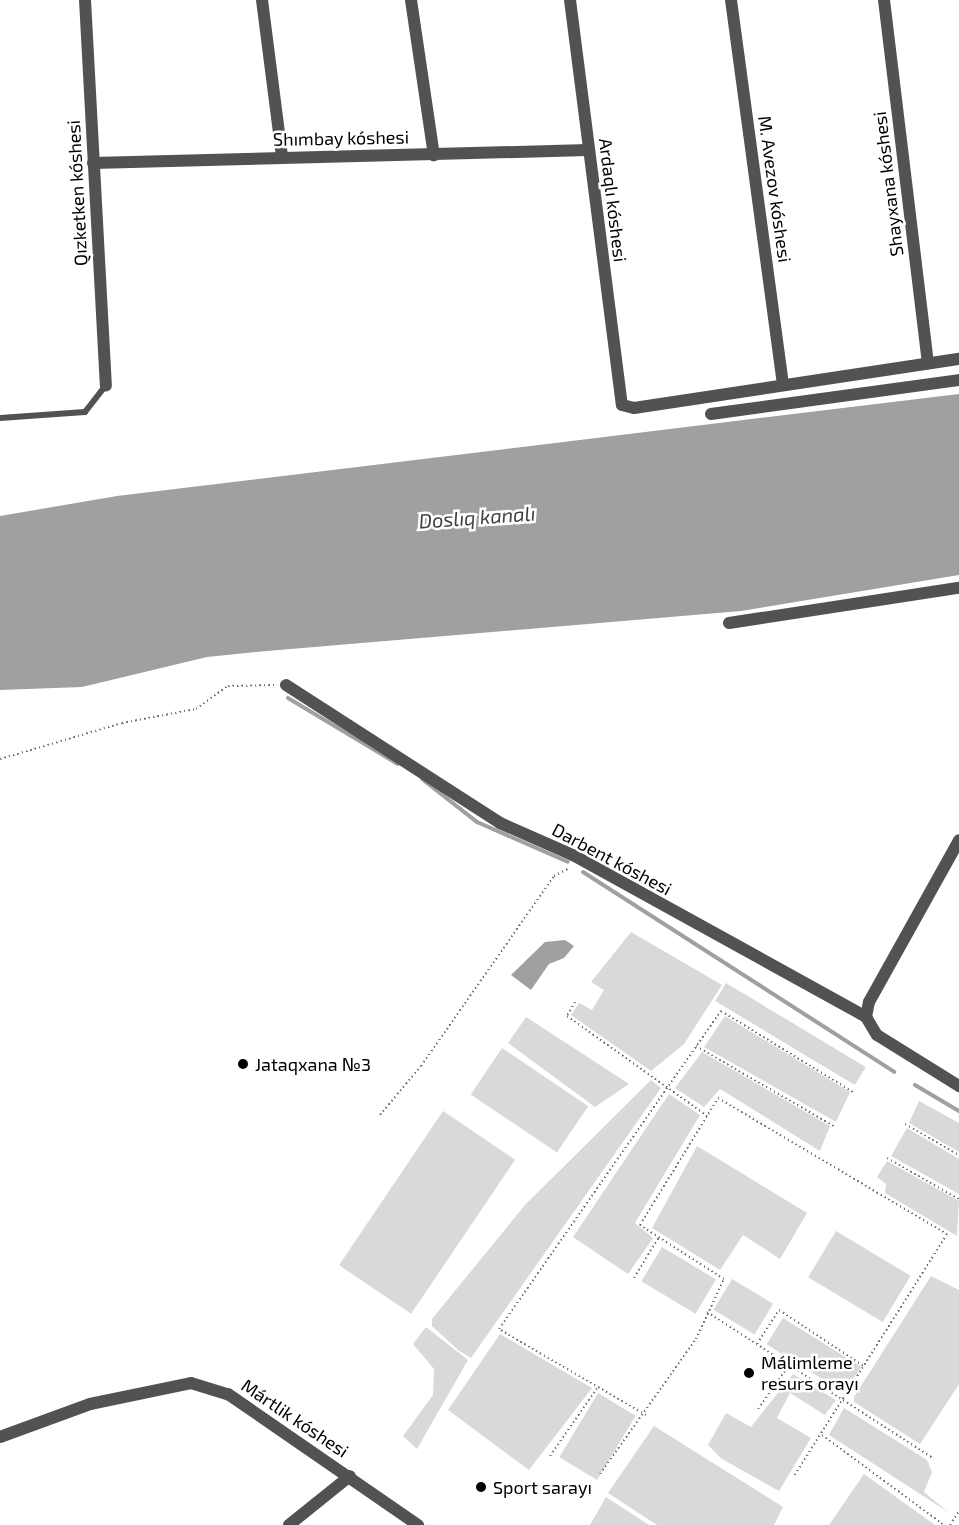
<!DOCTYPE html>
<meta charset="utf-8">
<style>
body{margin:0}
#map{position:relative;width:959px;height:1525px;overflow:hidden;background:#fff;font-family:"Exo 2",sans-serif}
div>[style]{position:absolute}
.green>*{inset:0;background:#d9d9d9;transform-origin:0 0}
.water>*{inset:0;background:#a0a0a0}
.stream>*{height:4px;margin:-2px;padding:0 2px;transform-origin:2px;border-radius:2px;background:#a0a0a0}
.path>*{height:2px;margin-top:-1px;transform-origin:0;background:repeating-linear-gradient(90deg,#747474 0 1.5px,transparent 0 4.5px)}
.lane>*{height:6px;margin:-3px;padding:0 3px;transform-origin:3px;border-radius:3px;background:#525252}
.street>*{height:12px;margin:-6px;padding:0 6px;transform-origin:6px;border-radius:6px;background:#525252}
.dots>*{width:16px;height:16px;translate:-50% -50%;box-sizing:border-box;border:3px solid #fff;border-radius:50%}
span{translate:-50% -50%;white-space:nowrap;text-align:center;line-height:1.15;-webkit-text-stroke:5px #fff;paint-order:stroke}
.street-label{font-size:18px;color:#000}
.poi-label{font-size:18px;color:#000}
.left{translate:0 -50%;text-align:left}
.water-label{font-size:20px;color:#414141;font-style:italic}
</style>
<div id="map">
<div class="green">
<div style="clip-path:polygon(631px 932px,722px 985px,684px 1044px,651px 1071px,571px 1015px,579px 1003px,592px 1010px,604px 990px,591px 982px)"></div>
<div style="left:726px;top:983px;width:163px;height:21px;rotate:31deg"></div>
<div style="clip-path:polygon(725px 1016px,850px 1092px,836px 1122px,704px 1047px)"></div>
<div style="clip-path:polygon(526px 1017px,583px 1054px,629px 1084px,595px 1107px,508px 1043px)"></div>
<div style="left:502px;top:1048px;width:104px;height:56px;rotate:34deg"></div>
<div style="clip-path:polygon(702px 1052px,830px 1126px,820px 1151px,720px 1089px,704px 1107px,675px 1088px)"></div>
<div style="clip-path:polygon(651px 1080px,661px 1088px,471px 1358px,458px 1350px,432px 1326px,432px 1319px,525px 1205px)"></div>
<div style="clip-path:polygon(669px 1094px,700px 1115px,635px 1223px,653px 1238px,628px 1274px,573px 1237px)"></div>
<div style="clip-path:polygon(919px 1101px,959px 1123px,959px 1152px,909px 1123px)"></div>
<div style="left:443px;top:1111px;width:87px;height:186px;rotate:34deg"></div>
<div style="clip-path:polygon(907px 1128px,959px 1159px,959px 1194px,891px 1156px)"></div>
<div style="clip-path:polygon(697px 1146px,807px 1213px,780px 1259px,743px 1235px,720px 1270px,652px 1228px)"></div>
<div style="clip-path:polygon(887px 1161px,959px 1201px,957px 1236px,885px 1193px,886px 1184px,877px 1177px)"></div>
<div style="left:836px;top:1231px;width:87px;height:54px;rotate:31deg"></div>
<div style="left:662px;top:1247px;width:63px;height:40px;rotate:31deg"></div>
<div style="clip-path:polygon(931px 1276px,959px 1290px,959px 1384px,920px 1444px,854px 1402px,854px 1397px)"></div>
<div style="left:732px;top:1279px;width:48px;height:36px;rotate:31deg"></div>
<div style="left:783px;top:1318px;width:92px;height:31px;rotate:32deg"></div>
<div style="clip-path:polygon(426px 1327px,468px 1360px,417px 1449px,403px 1436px,433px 1395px,434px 1369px,413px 1344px)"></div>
<div style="clip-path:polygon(500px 1334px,592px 1388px,529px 1470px,448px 1410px)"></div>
<div style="clip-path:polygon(793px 1374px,836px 1400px,825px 1415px,790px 1393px,777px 1418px,811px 1438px,779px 1491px,722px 1459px,708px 1445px,726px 1413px,751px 1427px)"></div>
<div style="left:598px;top:1393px;width:44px;height:75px;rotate:31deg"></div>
<div style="clip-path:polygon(844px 1408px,927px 1460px,932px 1472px,924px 1492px,948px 1512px,829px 1435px)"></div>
<div style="clip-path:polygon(654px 1426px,783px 1507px,774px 1525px,657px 1525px,608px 1493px)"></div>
<div style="clip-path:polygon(864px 1474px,935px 1525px,829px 1525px)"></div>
<div style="clip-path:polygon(606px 1497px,649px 1525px,590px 1525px)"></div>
</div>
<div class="water">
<div style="clip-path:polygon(959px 394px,959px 575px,741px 611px,267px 651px,207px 657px,82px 687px,0 690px,0 516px,117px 496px)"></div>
<div style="clip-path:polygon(565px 940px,574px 946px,564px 958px,549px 964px,531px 990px,511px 975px,545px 942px)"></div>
</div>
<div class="stream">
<div style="left:288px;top:698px;width:128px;rotate:31deg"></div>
<div style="left:422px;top:779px;width:70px;rotate:38deg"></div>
<div style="left:477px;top:822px;width:99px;rotate:23.7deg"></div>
<div style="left:583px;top:872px;width:370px;rotate:32.7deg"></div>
<div style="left:915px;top:1085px;width:51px;rotate:30.6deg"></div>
</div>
<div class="path">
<div style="left:0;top:759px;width:127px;rotate:-16.4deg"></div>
<div style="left:122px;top:723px;width:75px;rotate:-10.7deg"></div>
<div style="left:196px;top:709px;width:39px;rotate:-36deg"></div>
<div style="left:228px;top:686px;width:46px;rotate:-1.2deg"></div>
<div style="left:575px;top:1002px;width:16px;rotate:120deg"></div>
<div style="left:567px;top:1016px;width:172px;rotate:35.5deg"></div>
<div style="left:696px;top:1046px;width:161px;rotate:30.2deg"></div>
<div style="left:380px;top:1115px;width:64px;rotate:-50.1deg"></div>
<div style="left:421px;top:1066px;width:232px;rotate:-55deg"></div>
<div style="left:554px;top:876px;width:17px;rotate:-28deg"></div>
<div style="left:905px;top:1124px;width:62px;rotate:29.9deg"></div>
<div style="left:887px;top:1158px;width:83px;rotate:29.7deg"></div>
<div style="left:634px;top:1278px;width:48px;rotate:-58.6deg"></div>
<div style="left:707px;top:1312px;width:270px;rotate:32.9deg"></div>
<div style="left:757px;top:1344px;width:40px;rotate:-57.1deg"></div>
<div style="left:779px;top:1310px;width:103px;rotate:33.5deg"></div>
<div style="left:758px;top:1409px;width:54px;rotate:-54.8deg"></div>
<div style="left:646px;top:1415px;width:170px;rotate:-149.7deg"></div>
<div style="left:499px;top:1329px;width:388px;rotate:-55.1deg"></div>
<div style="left:721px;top:1011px;width:157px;rotate:31.5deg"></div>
<div style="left:822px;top:1435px;width:152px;rotate:36.4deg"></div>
<div style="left:550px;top:1456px;width:84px;rotate:-55.2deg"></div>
<div style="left:600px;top:1474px;width:166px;rotate:-54.6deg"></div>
<div style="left:696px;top:1339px;width:66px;rotate:-65deg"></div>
<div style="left:724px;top:1279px;width:100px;rotate:-147.3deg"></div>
<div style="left:640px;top:1225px;width:149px;rotate:-58.4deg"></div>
<div style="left:718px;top:1098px;width:266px;rotate:30.7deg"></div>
<div style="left:947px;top:1234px;width:286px;rotate:122.3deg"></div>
<div style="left:950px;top:1525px;width:17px;rotate:-57deg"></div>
</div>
<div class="lane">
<div style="left:0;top:418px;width:85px;rotate:-4deg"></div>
<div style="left:85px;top:412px;width:34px;rotate:-52deg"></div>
</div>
<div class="street">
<div style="left:85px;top:0;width:386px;rotate:86.9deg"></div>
<div style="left:262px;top:0;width:157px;rotate:82.7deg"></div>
<div style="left:411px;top:0;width:157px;rotate:81.6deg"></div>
<div style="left:570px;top:0;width:408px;rotate:82.7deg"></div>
<div style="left:622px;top:405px;width:12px;rotate:14deg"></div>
<div style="left:634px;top:408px;width:329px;rotate:-8.6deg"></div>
<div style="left:731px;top:0;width:388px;rotate:82.3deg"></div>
<div style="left:884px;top:0;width:366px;rotate:83.1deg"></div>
<div style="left:93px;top:163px;width:495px;rotate:-1.5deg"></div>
<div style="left:711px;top:414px;width:250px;rotate:-7.8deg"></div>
<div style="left:729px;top:623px;width:233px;rotate:-8.7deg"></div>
<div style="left:286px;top:685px;width:255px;rotate:32.8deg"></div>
<div style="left:500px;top:823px;width:80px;rotate:23.7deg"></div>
<div style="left:573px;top:855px;width:335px;rotate:28.9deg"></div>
<div style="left:866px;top:1017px;width:21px;rotate:59deg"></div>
<div style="left:877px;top:1035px;width:97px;rotate:31.9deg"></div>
<div style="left:866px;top:1017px;width:15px;rotate:-79deg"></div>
<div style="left:869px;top:1002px;width:185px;rotate:-60.9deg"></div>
<div style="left:0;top:1437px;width:96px;rotate:-20.1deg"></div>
<div style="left:90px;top:1404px;width:103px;rotate:-11.7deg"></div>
<div style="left:191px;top:1383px;width:39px;rotate:17deg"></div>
<div style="left:228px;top:1394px;width:231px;rotate:34.6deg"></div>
<div style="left:289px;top:1525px;width:78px;rotate:-38.8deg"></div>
</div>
<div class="dots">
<div style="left:243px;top:1064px;background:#000"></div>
<div style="left:749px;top:1373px;background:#000"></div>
<div style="left:481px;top:1487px;background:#000"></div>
</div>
<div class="street-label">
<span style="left:341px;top:138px;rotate:-1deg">Shımbay kóshesi</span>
<span style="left:888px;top:184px;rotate:-97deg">Shayxana kóshesi</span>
<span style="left:775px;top:189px;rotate:82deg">M. Avezov kóshesi</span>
<span style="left:77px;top:193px;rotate:-93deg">Qızketken kóshesi</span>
<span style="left:613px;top:200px;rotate:83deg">Ardaqlı kóshesi</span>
<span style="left:612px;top:859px;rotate:28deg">Darbent kóshesi</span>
<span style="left:295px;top:1418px;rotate:34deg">Mártlik kóshesi</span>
</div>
<div class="poi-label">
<span class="left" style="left:255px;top:1064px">Jataqxana №3</span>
<span class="left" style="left:761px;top:1373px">Málimleme<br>resurs orayı</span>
<span class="left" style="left:493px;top:1487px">Sport sarayı</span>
</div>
<div class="water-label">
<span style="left:477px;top:517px;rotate:-4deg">Doslıq kanalı</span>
</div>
</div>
